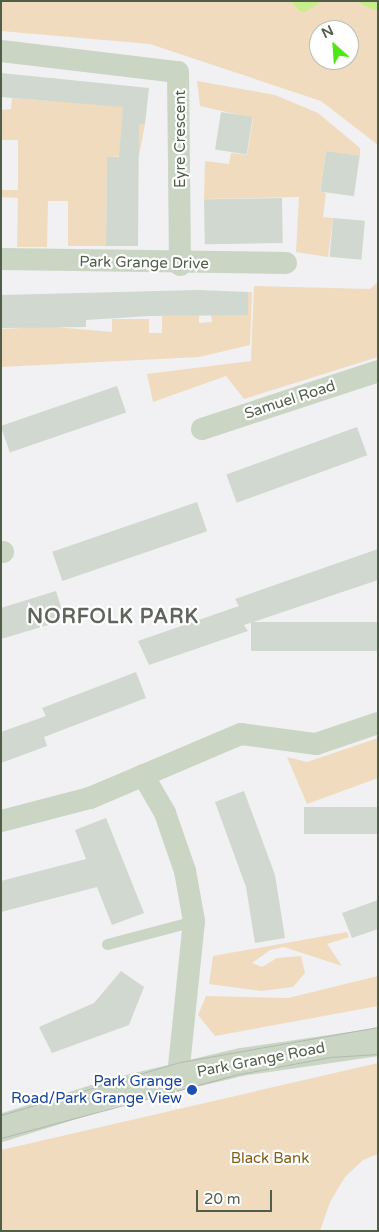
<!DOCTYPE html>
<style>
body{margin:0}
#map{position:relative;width:379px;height:1232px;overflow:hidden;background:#f1f0f3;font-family:"Varela Round",sans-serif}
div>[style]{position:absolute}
.green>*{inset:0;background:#f0dbbf}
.stream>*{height:8px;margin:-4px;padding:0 4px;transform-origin:4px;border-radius:4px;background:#c8ee8b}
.building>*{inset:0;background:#d1d8cf;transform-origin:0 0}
.service>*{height:11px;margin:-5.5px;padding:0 5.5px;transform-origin:5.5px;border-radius:5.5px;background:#cad5c4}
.minor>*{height:22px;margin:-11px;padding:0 11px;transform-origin:11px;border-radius:11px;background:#cad5c4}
.tertiary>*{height:28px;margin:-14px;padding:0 14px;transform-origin:14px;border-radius:14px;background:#cad5c4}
.tram>*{height:1px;margin:-0.5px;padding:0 0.5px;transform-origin:0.5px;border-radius:0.5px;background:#b2b9b0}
.dots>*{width:14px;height:14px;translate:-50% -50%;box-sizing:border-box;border:2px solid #fff;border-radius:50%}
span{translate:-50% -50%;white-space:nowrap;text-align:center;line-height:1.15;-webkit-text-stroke:4.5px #fff;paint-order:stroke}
.street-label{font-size:15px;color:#505e48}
.transit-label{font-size:15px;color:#164399}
.right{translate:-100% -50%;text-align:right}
.park-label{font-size:15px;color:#825f16}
.district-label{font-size:20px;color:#5f655d;font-weight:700;letter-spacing:1px}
.frame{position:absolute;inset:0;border:2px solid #505e48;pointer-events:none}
.north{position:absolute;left:309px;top:20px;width:50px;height:50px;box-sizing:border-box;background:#fff;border:1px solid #b9bfb6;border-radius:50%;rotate:334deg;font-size:14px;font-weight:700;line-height:20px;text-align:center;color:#505e48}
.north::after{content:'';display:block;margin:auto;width:18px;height:22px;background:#4de716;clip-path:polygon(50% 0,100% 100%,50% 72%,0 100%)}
.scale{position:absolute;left:196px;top:1190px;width:76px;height:22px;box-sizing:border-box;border:2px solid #505e48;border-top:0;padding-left:6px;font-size:15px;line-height:18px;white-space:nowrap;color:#505e48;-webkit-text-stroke:4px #fff;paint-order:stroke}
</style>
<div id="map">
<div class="green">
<div style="clip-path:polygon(evenodd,1px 1px,378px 1px,378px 145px,321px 101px,150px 44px,1px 31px,1px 1px,319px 30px,349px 30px,349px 60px,319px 60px,319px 30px)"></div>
<div style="clip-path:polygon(51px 78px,125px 88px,122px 123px,145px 124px,139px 156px,107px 157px,106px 246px,68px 246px,68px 201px,48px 201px,47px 247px,17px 247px,18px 198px,1px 197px,1px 190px,18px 190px,18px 140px,1px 140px,1px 110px,11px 109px,12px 98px,49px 101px)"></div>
<div style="clip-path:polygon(197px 81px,275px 95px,318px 113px,360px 148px,360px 156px,326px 151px,320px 191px,326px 193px,323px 217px,333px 218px,328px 257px,296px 252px,299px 197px,204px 199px,205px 161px,229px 164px,231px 153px,247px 155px,253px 118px,200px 106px)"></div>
<div style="clip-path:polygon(378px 282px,378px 357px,244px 399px,226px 376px,153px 402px,147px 374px,251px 361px,254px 286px,370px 289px)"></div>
<div style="clip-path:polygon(248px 292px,252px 292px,250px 345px,199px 357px,1px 367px,1px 329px,22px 328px,22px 324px,112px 332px,112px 319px,149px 319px,149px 333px,162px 333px,162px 316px,199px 315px,199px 323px,212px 322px,211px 315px,248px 315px)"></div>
<div style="clip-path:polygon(378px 738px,378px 778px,307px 804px,287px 757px,307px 762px)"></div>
<div style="clip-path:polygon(347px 932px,349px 937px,327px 944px,342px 966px,284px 947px,270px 950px,252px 963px,262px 967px,277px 958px,301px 956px,305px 973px,293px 987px,261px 991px,209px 984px,213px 956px)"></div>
<div style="clip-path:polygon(378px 976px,378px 1006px,215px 1036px,198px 1015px,206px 996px,288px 998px)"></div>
<div style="clip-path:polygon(378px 1063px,378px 1154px,363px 1160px,345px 1177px,330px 1202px,320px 1231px,1px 1231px,1px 1150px)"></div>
</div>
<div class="stream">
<div style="left:296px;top:1px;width:10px;rotate:45deg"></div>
<div style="left:303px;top:8px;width:14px;rotate:-30deg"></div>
<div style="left:364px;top:1px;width:15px;rotate:23deg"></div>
</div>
<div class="building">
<div style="clip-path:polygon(1px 73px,149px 88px,145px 124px,139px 124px,138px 246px,106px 246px,107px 157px,119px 157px,123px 107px,1px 97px)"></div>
<div style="left:221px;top:112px;width:32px;height:38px;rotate:9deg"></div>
<div style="left:326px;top:151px;width:34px;height:41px;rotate:8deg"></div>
<div style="left:282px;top:198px;width:45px;height:78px;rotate:89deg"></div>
<div style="left:333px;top:218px;width:32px;height:39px;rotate:5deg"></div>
<div style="clip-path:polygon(198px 290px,248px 292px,248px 315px,149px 316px,86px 320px,86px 327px,1px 328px,1px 295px)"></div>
<div style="left:117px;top:386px;width:28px;height:123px;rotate:71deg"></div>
<div style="left:357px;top:427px;width:30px;height:139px;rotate:70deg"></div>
<div style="left:197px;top:502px;width:31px;height:153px;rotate:71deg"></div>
<div style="clip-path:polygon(378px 549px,378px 580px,244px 625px,248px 631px,149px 665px,138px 641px,239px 606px,235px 599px)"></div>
<div style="clip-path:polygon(56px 591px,65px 620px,1px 639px,1px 608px)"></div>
<div style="left:378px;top:622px;width:29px;height:127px;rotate:90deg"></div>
<div style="clip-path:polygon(136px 672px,146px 698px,44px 737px,47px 746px,1px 763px,1px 732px,46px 716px,42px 708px)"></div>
<div style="clip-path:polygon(244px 791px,275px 875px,285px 938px,255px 943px,246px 887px,215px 802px)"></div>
<div style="left:378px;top:807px;width:27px;height:74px;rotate:90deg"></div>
<div style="clip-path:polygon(106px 818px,144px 913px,112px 925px,97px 887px,1px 912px,1px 881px,86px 859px,75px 830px)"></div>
<div style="clip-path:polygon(378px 900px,378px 929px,352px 938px,342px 913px)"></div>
<div style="clip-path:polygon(121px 971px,144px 987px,129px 1025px,52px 1053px,39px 1027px,94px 1003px)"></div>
</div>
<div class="service">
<div style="left:107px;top:944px;width:90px;rotate:-14.8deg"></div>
</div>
<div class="minor">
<div style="left:1px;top:51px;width:178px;rotate:6.8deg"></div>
<div style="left:178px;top:72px;width:193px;rotate:89.4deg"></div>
<div style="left:1px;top:259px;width:285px;rotate:0.8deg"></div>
<div style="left:202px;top:429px;width:185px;rotate:-18.2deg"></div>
<div style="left:1px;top:552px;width:2px"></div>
<div style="left:143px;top:775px;width:44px;rotate:59.9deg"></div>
<div style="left:165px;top:813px;width:61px;rotate:71deg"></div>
<div style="left:185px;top:871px;width:51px;rotate:79.8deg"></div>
<div style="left:194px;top:921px;width:156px;rotate:95.9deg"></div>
<div style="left:1px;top:821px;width:92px;rotate:-14.5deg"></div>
<div style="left:90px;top:798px;width:164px;rotate:-23deg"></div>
<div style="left:241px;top:734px;width:76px;rotate:7.6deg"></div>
<div style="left:316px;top:744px;width:65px;rotate:-18.7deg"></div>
</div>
<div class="tertiary">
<div style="left:1px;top:1128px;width:124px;rotate:-17.4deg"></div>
<div style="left:119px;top:1091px;width:125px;rotate:-13.4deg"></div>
<div style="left:241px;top:1062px;width:138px;rotate:-8.3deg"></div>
</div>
<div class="tram">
<div style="left:1px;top:1115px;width:187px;rotate:-16.5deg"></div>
<div style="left:180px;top:1062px;width:201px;rotate:-10deg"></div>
<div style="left:1px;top:1138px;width:246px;rotate:-15.1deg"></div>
<div style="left:239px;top:1074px;width:93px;rotate:-10.6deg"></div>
<div style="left:330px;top:1057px;width:48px;rotate:-3.6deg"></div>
</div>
<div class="dots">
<div style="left:192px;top:1090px;background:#1a4fb4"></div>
</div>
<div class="street-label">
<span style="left:181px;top:139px;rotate:-90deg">Eyre Crescent</span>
<span style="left:144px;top:263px;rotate:1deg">Park Grange Drive</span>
<span style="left:290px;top:400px;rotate:-18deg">Samuel Road</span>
<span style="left:261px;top:1060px;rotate:-11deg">Park Grange Road</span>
</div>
<div class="transit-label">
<span class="right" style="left:182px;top:1090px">Park Grange<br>Road/Park Grange View</span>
</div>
<div class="park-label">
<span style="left:270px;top:1159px">Black Bank</span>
</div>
<div class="district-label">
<span style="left:113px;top:617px">NORFOLK PARK</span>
</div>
<div class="frame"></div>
<div class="north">N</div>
<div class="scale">20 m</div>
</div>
